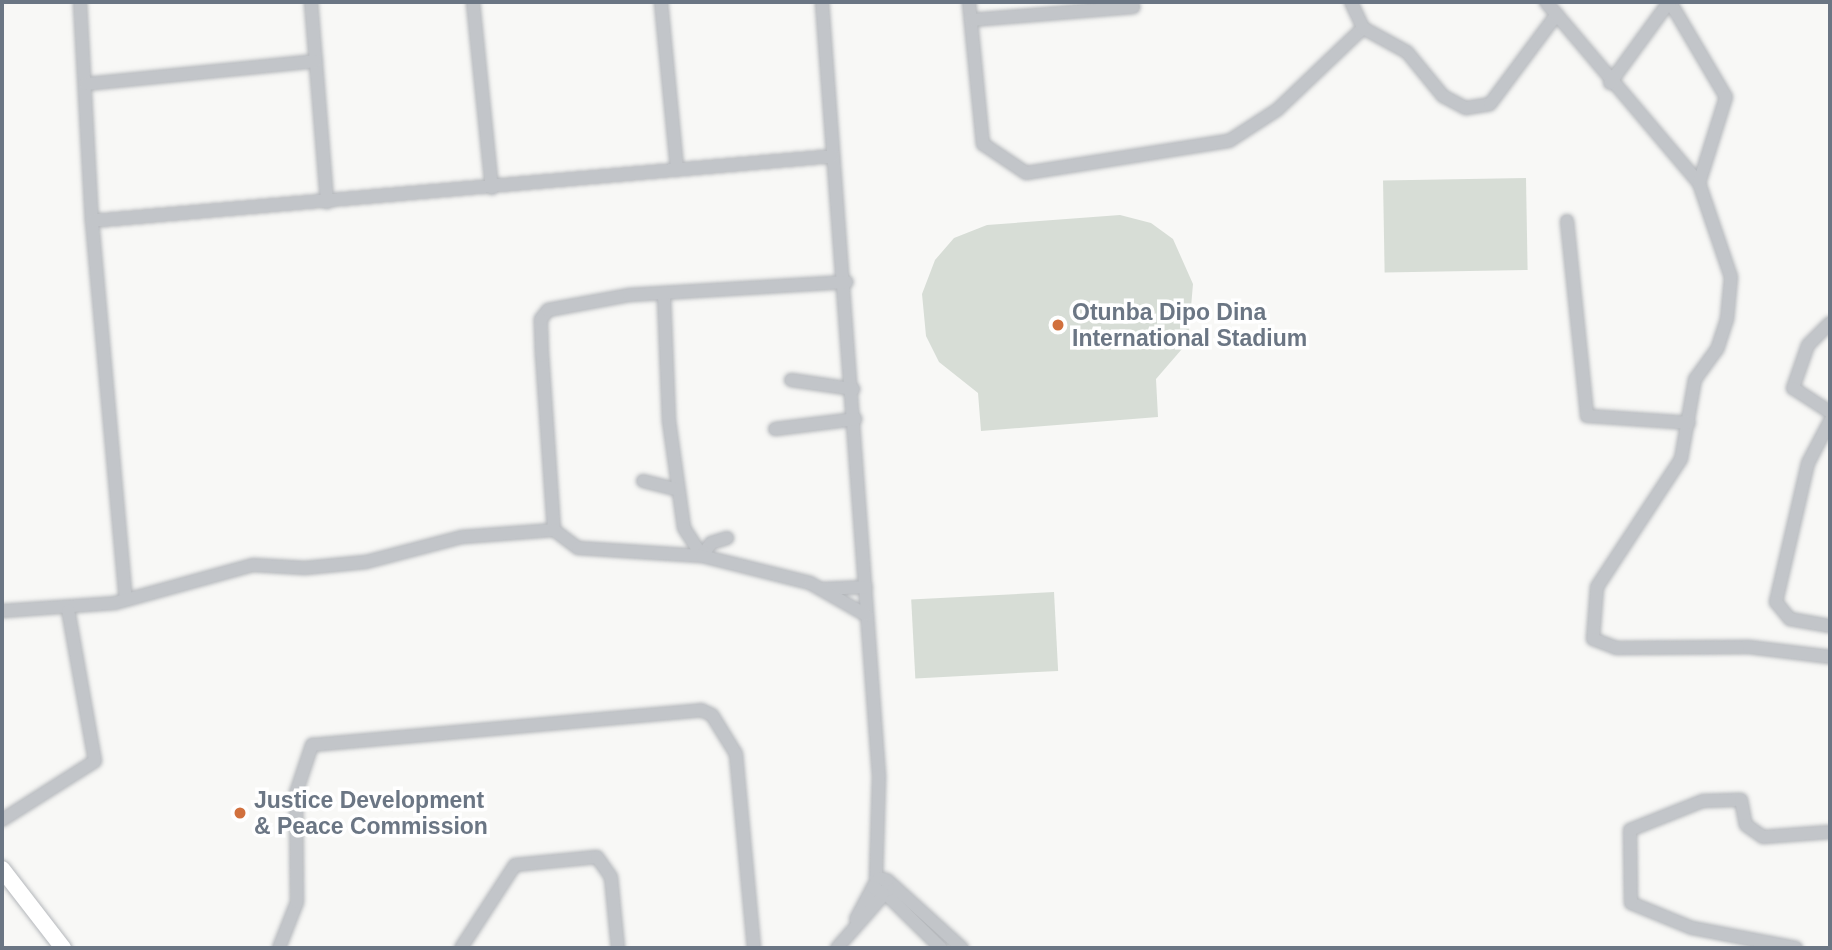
<!DOCTYPE html>
<style>
body{margin:0}
#map{position:relative;width:1832px;height:950px;overflow:hidden;background:#f8f8f6;font-family:Helvetica,sans-serif}
div>[style]{position:absolute}
.green>*{inset:0;background:#d7ddd6;transform-origin:0 0}
.roads{filter:drop-shadow(0 0 2px #b4b7bb) drop-shadow(0 0 2px #b4b7bb)}
.minor>*{height:12px;margin:-6px;padding:0 6px;transform-origin:6px;border-radius:6px;background:#c2c5c9}
.major>*{height:16px;margin:-8px;padding:0 8px;transform-origin:8px;border-radius:8px;background:#fff}
.dots>*{width:19px;height:19px;translate:-50% -50%;box-sizing:border-box;border:4px solid #fff;border-radius:50%}
span{translate:-50% -50%;white-space:nowrap;text-align:center;line-height:1.15;-webkit-text-stroke:7px #fff;paint-order:stroke}
.poi-label{font-size:23px;color:#6b7684;font-weight:700}
.left{translate:0 -50%;text-align:left}
.frame{position:absolute;inset:0;border:4px solid #6b7684;pointer-events:none}
</style>
<div id="map">
<div class="green">
<div style="left:1526px;top:178px;width:92px;height:143px;rotate:89deg"></div>
<div style="clip-path:polygon(1120px 215px,1151px 223px,1173px 239px,1193px 284px,1188px 342px,1156px 379px,1158px 417px,981px 431px,978px 393px,939px 362px,926px 336px,922px 294px,935px 260px,954px 238px,987px 225px)"></div>
<div style="left:1054px;top:592px;width:79px;height:143px;rotate:87deg"></div>
</div>
<div class="roads">
<div class="minor">
<div style="left:80px;top:2px;width:219px;rotate:86.9deg"></div>
<div style="left:92px;top:221px;width:380px;rotate:84.9deg"></div>
<div style="left:311px;top:2px;width:201px;rotate:85.4deg"></div>
<div style="left:473px;top:2px;width:187px;rotate:84.2deg"></div>
<div style="left:661px;top:2px;width:168px;rotate:84.5deg"></div>
<div style="left:822px;top:2px;width:776px;rotate:85.79deg"></div>
<div style="left:879px;top:776px;width:103px;rotate:91.7deg"></div>
<div style="left:969px;top:2px;width:143px;rotate:84.4deg"></div>
<div style="left:983px;top:144px;width:52px;rotate:34deg"></div>
<div style="left:1026px;top:173px;width:206px;rotate:-9deg"></div>
<div style="left:1229px;top:141px;width:57px;rotate:-32.9deg"></div>
<div style="left:1277px;top:110px;width:119px;rotate:-43.6deg"></div>
<div style="left:1363px;top:28px;width:50px;rotate:28.6deg"></div>
<div style="left:1407px;top:52px;width:57px;rotate:50.7deg"></div>
<div style="left:1443px;top:96px;width:26px;rotate:28deg"></div>
<div style="left:1466px;top:108px;width:24px;rotate:-9deg"></div>
<div style="left:1490px;top:104px;width:112px;rotate:-53.3deg"></div>
<div style="left:1351px;top:2px;width:29px;rotate:65deg"></div>
<div style="left:1546px;top:2px;width:237px;rotate:49.8deg"></div>
<div style="left:1699px;top:183px;width:99px;rotate:71.2deg"></div>
<div style="left:1731px;top:277px;width:42px;rotate:95.4deg"></div>
<div style="left:1727px;top:319px;width:32px;rotate:108deg"></div>
<div style="left:1717px;top:349px;width:37px;rotate:126deg"></div>
<div style="left:1695px;top:379px;width:81px;rotate:99.9deg"></div>
<div style="left:1681px;top:459px;width:153px;rotate:123.3deg"></div>
<div style="left:1597px;top:587px;width:52px;rotate:94.4deg"></div>
<div style="left:1593px;top:639px;width:25px;rotate:21deg"></div>
<div style="left:1616px;top:648px;width:133px;rotate:-0.4deg"></div>
<div style="left:1749px;top:647px;width:82px;rotate:7deg"></div>
<div style="left:1670px;top:2px;width:110px;rotate:59.5deg"></div>
<div style="left:1726px;top:97px;width:90px;rotate:107.4deg"></div>
<div style="left:971px;top:20px;width:163px;rotate:-4.6deg"></div>
<div style="left:1610px;top:83px;width:100px;rotate:-53.9deg"></div>
<div style="left:86px;top:84px;width:231px;rotate:-5.7deg"></div>
<div style="left:92px;top:221px;width:744px;rotate:-5.01deg"></div>
<div style="left:1567px;top:221px;width:196px;rotate:84.1deg"></div>
<div style="left:1587px;top:416px;width:102px;rotate:3.9deg"></div>
<div style="left:664px;top:297px;width:124px;rotate:87.7deg"></div>
<div style="left:669px;top:421px;width:108px;rotate:82deg"></div>
<div style="left:684px;top:528px;width:33px;rotate:57deg"></div>
<div style="left:702px;top:556px;width:16px;rotate:-55deg"></div>
<div style="left:711px;top:543px;width:17px;rotate:-17deg"></div>
<div style="left:1830px;top:323px;width:31px;rotate:135deg"></div>
<div style="left:1808px;top:345px;width:46px;rotate:109.2deg"></div>
<div style="left:1793px;top:388px;width:44px;rotate:33deg"></div>
<div style="left:791px;top:380px;width:63px;rotate:8.3deg"></div>
<div style="left:1830px;top:421px;width:47px;rotate:117.6deg"></div>
<div style="left:1808px;top:463px;width:143px;rotate:103deg"></div>
<div style="left:1776px;top:602px;width:22px;rotate:51deg"></div>
<div style="left:1790px;top:619px;width:41px;rotate:9.9deg"></div>
<div style="left:775px;top:429px;width:81px;rotate:-7.1deg"></div>
<div style="left:643px;top:481px;width:36px;rotate:14deg"></div>
<div style="left:554px;top:530px;width:174px;rotate:-93.9deg"></div>
<div style="left:542px;top:356px;width:37px;rotate:-92deg"></div>
<div style="left:541px;top:319px;width:11px;rotate:-52deg"></div>
<div style="left:548px;top:310px;width:82px;rotate:-10.5deg"></div>
<div style="left:629px;top:295px;width:218px;rotate:-3.4deg"></div>
<div style="left:822px;top:589px;width:44px;rotate:-2.6deg"></div>
<div style="left:2px;top:611px;width:113px;rotate:-4deg"></div>
<div style="left:115px;top:603px;width:143px;rotate:-15.4deg"></div>
<div style="left:253px;top:565px;width:52px;rotate:3.3deg"></div>
<div style="left:305px;top:568px;width:61px;rotate:-5.6deg"></div>
<div style="left:366px;top:562px;width:99px;rotate:-14.6deg"></div>
<div style="left:462px;top:537px;width:92px;rotate:-4.4deg"></div>
<div style="left:554px;top:530px;width:30px;rotate:37deg"></div>
<div style="left:578px;top:548px;width:124px;rotate:3.7deg"></div>
<div style="left:702px;top:556px;width:111px;rotate:14deg"></div>
<div style="left:810px;top:583px;width:64px;rotate:29.7deg"></div>
<div style="left:2px;top:820px;width:110px;rotate:-32.4deg"></div>
<div style="left:95px;top:761px;width:153px;rotate:-100.1deg"></div>
<div style="left:888px;top:881px;width:100px;rotate:42.2deg"></div>
<div style="left:885px;top:893px;width:78px;rotate:44.5deg"></div>
<div style="left:856px;top:919px;width:36px;rotate:-62deg"></div>
<div style="left:279px;top:948px;width:49px;rotate:-68.6deg"></div>
<div style="left:297px;top:902px;width:109px;rotate:-90.5deg"></div>
<div style="left:296px;top:793px;width:51px;rotate:-71.6deg"></div>
<div style="left:312px;top:745px;width:391px;rotate:-5.1deg"></div>
<div style="left:701px;top:710px;width:12px;rotate:24deg"></div>
<div style="left:712px;top:715px;width:46px;rotate:58.4deg"></div>
<div style="left:736px;top:754px;width:195px;rotate:84.7deg"></div>
<div style="left:461px;top:948px;width:99px;rotate:-57deg"></div>
<div style="left:515px;top:865px;width:82px;rotate:-5.6deg"></div>
<div style="left:597px;top:857px;width:24px;rotate:55deg"></div>
<div style="left:611px;top:877px;width:71px;rotate:84.4deg"></div>
<div style="left:837px;top:948px;width:77px;rotate:-48.7deg"></div>
<div style="left:888px;top:890px;width:10px;rotate:-96deg"></div>
<div style="left:887px;top:880px;width:8px;rotate:-166deg"></div>
<div style="left:879px;top:878px;width:11px;rotate:124deg"></div>
<div style="left:873px;top:887px;width:12px;rotate:35deg"></div>
<div style="left:1796px;top:948px;width:106px;rotate:-169.1deg"></div>
<div style="left:1692px;top:928px;width:66px;rotate:-157.7deg"></div>
<div style="left:1631px;top:903px;width:73px;rotate:-90.8deg"></div>
<div style="left:1630px;top:830px;width:79px;rotate:-21.7deg"></div>
<div style="left:1703px;top:801px;width:38px;rotate:-2deg"></div>
<div style="left:1741px;top:800px;width:25px;rotate:79deg"></div>
<div style="left:1746px;top:825px;width:21px;rotate:35deg"></div>
<div style="left:1763px;top:837px;width:67px;rotate:-4.3deg"></div>
</div>
<div class="major">
<div style="left:2px;top:869px;width:100px;rotate:52.3deg"></div>
</div>
</div>
<div class="dots">
<div style="left:1058px;top:325px;background:#d1703d"></div>
<div style="left:240px;top:813px;background:#d1703d"></div>
</div>
<div class="poi-label">
<span class="left" style="left:1072px;top:325px">Otunba Dipo Dina<br>International Stadium</span>
<span class="left" style="left:254px;top:813px">Justice Development<br>&amp; Peace Commission</span>
</div>
<div class="frame"></div>
</div>
